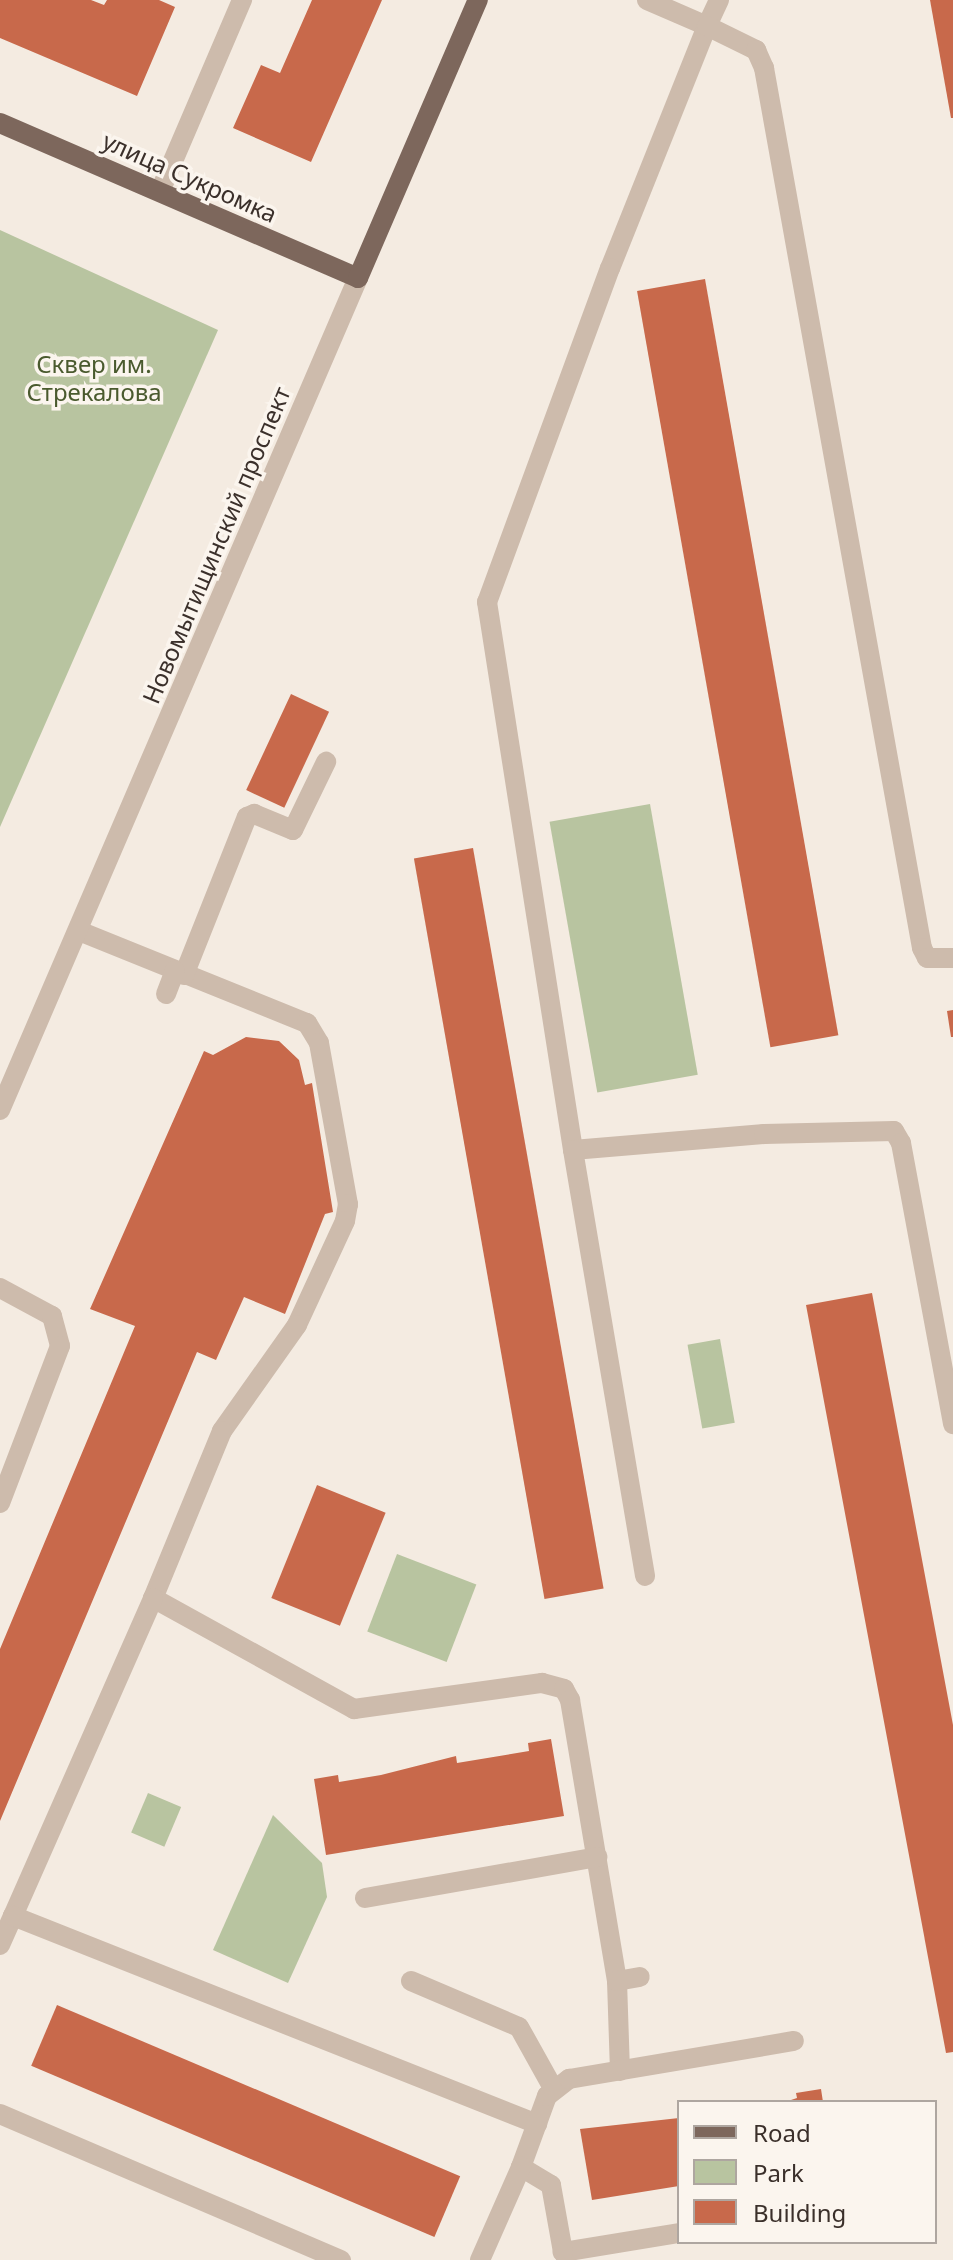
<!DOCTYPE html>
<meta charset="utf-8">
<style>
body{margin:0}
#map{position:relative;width:953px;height:2260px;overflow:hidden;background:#f4ebe1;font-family:"Noto Sans",sans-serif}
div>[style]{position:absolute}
.green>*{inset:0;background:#b8c4a0;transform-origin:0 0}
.building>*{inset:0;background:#c8694b;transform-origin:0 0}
.minor>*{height:20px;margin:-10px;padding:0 10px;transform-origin:10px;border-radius:10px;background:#cdbbac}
.major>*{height:20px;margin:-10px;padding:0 10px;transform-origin:10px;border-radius:10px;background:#7d675c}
span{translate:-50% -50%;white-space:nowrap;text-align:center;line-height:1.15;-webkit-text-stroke:7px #fbf5ee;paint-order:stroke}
.street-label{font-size:24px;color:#3b302b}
.park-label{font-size:24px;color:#4a5a2e}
.legend{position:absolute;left:677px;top:2100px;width:260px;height:144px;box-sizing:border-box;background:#fbf5ee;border:2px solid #aea6a0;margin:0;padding:10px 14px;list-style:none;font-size:24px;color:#3b302b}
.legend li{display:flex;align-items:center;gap:16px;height:40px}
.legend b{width:40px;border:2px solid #aea6a0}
</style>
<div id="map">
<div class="green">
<div style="clip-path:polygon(0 230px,218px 330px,0 827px)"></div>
<div style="left:650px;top:804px;width:275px;height:102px;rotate:80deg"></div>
<div style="left:720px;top:1339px;width:85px;height:33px;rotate:80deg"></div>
<div style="left:397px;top:1554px;width:85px;height:83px;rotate:21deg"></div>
<div style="left:148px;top:1793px;width:36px;height:43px;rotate:23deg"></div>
<div style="clip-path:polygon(273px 1815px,322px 1863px,327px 1897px,288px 1983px,213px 1950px)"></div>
</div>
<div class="building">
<div style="clip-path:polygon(0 0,91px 0,104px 5px,107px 0,159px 0,175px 7px,137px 96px,0 38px)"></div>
<div style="clip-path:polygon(312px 0,382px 0,311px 162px,233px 128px,261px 65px,280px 73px)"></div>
<div style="clip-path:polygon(930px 0,953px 0,953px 118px,951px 118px)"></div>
<div style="left:705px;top:279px;width:768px;height:69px;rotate:80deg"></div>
<div style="left:291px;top:694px;width:42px;height:106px;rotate:25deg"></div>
<div style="left:473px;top:848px;width:752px;height:60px;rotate:80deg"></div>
<div style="clip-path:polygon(953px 1010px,953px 1037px,951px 1037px,947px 1011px)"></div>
<div style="clip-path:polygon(246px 1037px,279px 1041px,299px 1060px,305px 1085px,312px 1083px,333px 1212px,325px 1214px,285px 1314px,244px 1297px,216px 1360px,197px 1352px,0 1821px,0 1649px,135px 1326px,90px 1309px,204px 1051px,213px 1055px)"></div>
<div style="clip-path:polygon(872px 1293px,953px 1725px,953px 2052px,946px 2053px,806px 1305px)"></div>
<div style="left:317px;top:1485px;width:74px;height:122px;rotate:22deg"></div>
<div style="clip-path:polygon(551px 1739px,564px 1816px,326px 1855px,314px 1779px,338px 1775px,339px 1782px,381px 1775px,456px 1756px,457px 1763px,529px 1751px,528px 1743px)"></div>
<div style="left:57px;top:2005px;width:438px;height:66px;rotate:23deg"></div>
<div style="clip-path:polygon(821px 2089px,823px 2102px,785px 2102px,797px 2098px,796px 2093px)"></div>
<div style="clip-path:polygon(679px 2118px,679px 2186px,592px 2200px,580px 2129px)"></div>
</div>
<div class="minor">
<div style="left:647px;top:0;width:65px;rotate:23.4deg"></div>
<div style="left:707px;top:26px;width:261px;rotate:111.8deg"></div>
<div style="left:610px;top:268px;width:356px;rotate:110.2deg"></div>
<div style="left:487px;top:602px;width:555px;rotate:81.08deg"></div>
<div style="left:573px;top:1150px;width:192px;rotate:-4.8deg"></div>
<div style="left:764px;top:1134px;width:130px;rotate:-1.3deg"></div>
<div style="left:894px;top:1131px;width:14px;rotate:60deg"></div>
<div style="left:901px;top:1143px;width:286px;rotate:79.5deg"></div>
<div style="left:719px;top:0;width:29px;rotate:115deg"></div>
<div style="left:707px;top:26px;width:55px;rotate:26.1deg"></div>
<div style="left:756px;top:50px;width:20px;rotate:66deg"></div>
<div style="left:764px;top:68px;width:894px;rotate:79.82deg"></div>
<div style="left:922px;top:948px;width:11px;rotate:63deg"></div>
<div style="left:927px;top:958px;width:26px"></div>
<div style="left:161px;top:189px;width:206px;rotate:-66.8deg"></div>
<div style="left:79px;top:931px;width:246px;rotate:22deg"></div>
<div style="left:307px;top:1023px;width:23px;rotate:59deg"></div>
<div style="left:319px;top:1043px;width:164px;rotate:79.8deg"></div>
<div style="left:348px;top:1204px;width:17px;rotate:100deg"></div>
<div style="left:345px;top:1221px;width:115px;rotate:114.8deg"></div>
<div style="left:297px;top:1325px;width:130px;rotate:125.3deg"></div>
<div style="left:222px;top:1431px;width:181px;rotate:112.4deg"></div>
<div style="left:153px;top:1598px;width:230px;rotate:28.9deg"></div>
<div style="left:354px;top:1709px;width:190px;rotate:-7.9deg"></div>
<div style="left:542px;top:1683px;width:23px;rotate:15deg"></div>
<div style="left:564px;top:1689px;width:13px;rotate:61deg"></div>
<div style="left:570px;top:1700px;width:285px;rotate:80.5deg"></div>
<div style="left:617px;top:1981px;width:90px;rotate:88.1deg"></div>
<div style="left:184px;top:975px;width:170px;rotate:-68.3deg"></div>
<div style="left:247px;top:817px;width:8px;rotate:-23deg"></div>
<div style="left:254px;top:814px;width:42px;rotate:22.3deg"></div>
<div style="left:293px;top:830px;width:76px;rotate:-64.1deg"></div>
<div style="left:166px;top:994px;width:25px;rotate:-69deg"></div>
<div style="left:0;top:1110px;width:906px;rotate:-66.72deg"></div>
<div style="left:573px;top:1150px;width:432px;rotate:80.4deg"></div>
<div style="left:0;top:1288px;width:59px;rotate:28.3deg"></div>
<div style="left:52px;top:1316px;width:31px;rotate:75deg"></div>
<div style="left:60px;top:1346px;width:168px;rotate:110.9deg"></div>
<div style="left:365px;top:1898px;width:236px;rotate:-10deg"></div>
<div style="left:13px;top:1916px;width:347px;rotate:-66.2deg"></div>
<div style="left:0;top:1945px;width:32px;rotate:-66deg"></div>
<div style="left:13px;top:1916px;width:564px;rotate:21.65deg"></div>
<div style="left:411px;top:1981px;width:117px;rotate:23.1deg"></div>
<div style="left:519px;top:2027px;width:70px;rotate:60.9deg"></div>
<div style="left:617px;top:1981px;width:23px;rotate:-10deg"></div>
<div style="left:0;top:2114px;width:371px;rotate:23.2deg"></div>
<div style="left:679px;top:2233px;width:118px;rotate:170.7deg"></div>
<div style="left:563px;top:2252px;width:68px;rotate:-100.2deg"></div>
<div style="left:551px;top:2185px;width:35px;rotate:-149deg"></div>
<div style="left:521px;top:2167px;width:76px;rotate:-69.9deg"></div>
<div style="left:547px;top:2096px;width:28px;rotate:-38deg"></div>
<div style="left:569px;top:2079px;width:228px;rotate:-9.6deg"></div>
<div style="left:480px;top:2260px;width:102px;rotate:-66.2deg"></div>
</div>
<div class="major">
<div style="left:0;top:123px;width:390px;rotate:23.4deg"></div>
<div style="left:358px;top:278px;width:303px;rotate:-66.7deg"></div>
</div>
<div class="street-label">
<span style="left:190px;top:177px;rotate:24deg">улица Сукромка</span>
<span style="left:216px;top:545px;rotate:-67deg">Новомытищинский проспект</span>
</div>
<div class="park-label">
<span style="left:94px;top:378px">Сквер им.<br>Стрекалова</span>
</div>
<ul class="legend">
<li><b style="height:10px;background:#7d675c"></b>Road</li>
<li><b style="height:22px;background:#b8c4a0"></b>Park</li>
<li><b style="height:22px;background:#c8694b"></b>Building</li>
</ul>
</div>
